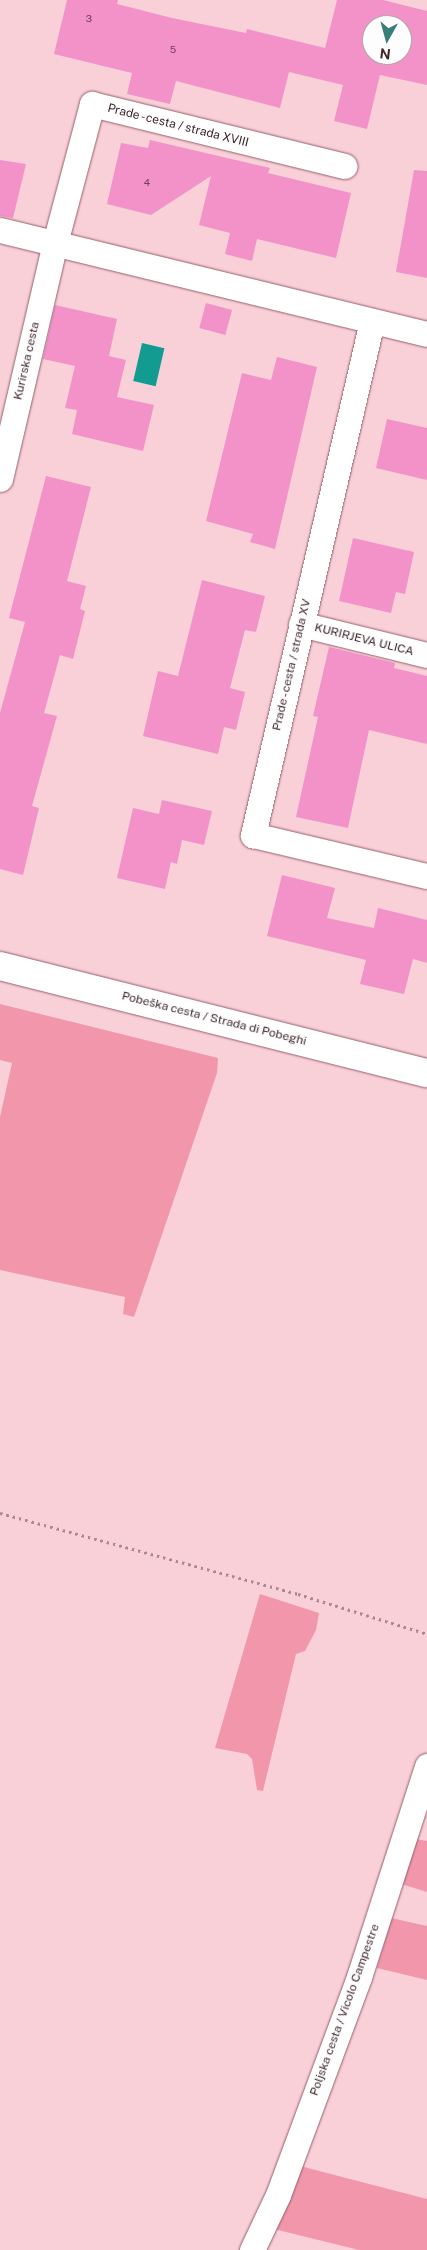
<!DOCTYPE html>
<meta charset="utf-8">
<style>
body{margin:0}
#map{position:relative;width:427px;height:2250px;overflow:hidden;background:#f9d0d8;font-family:"Public Sans",sans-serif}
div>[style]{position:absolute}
.green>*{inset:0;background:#f297ab}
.water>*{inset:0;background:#129c91;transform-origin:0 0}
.building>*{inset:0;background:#f392c9;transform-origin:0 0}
.path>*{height:3px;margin-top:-1.5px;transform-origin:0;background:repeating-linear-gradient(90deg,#ab8990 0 2.5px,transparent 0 6.5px)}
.roads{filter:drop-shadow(0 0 1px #985e6b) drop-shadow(0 0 1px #985e6b)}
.street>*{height:25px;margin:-12.5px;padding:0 12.5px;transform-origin:12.5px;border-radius:12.5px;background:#fff}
.secondary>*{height:28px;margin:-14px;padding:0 14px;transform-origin:14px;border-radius:14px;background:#fff}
span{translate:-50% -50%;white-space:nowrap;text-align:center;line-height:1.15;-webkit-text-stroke:4px #fdfdfd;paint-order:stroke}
.number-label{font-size:10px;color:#6c4153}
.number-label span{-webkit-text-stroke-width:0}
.street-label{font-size:12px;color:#3f262c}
.north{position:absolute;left:362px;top:15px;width:50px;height:50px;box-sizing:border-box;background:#fdfdfd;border:1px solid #b1a7a9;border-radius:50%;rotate:187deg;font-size:14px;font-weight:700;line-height:20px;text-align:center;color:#3f262c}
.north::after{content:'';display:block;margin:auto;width:18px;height:22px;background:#387f77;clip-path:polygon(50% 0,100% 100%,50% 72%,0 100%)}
</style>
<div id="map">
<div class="green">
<div style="clip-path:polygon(0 1004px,218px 1058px,217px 1073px,134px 1317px,123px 1314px,125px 1297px,0 1270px,0 1117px,12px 1063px,0 1060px)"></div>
<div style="clip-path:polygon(260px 1594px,319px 1613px,316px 1630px,305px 1651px,296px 1654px,263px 1791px,257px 1790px,252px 1759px,247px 1754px,215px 1748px)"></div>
<div style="clip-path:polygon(415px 1839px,427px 1841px,427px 1892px,398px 1883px)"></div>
<div style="clip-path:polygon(391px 1918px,427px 1926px,427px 1980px,377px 1968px)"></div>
<div style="clip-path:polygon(300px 2166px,427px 2199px,427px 2250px,359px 2250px,274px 2229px)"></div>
</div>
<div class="water">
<div style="left:142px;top:343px;width:23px;height:39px;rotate:13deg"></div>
</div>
<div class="building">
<div style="clip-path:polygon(evenodd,67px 0,118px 0,117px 4px,172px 18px,246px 33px,247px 29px,325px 48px,337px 0,383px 0,427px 11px,427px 85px,380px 75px,367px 129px,334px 121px,343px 85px,289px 72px,280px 108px,176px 81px,170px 104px,127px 94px,132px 73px,54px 54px,67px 0,372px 25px,402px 25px,402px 55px,372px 55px,372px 25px)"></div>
<div style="clip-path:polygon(150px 140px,270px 168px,268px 173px,351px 193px,336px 258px,257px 239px,252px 261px,225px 254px,230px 233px,199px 225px,211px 176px,151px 215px,107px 204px,121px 143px,148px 148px)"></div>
<div style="clip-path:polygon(0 160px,26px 164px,13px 218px,0 216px)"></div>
<div style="clip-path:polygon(414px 170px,427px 171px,427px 278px,396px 272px)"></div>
<div style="left:206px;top:303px;width:27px;height:26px;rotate:15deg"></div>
<div style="clip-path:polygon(55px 305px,117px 319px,109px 356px,126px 360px,117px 397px,154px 405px,143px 451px,72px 434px,77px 410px,65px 408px,75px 366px,43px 359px)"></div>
<div style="clip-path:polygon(277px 357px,317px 367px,275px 549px,250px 542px,253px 534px,206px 521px,242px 373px,271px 380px)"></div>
<div style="clip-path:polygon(387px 419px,427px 428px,427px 480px,376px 468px)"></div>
<div style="clip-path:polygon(46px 476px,91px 487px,67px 581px,86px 586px,80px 609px,85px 611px,73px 659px,60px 655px,44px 713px,57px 716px,32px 806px,39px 808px,23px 875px,0 869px,0 713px,25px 622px,9px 618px)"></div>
<div style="clip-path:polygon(353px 538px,414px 552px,405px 594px,396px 592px,391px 613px,339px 601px)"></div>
<div style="clip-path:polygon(202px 580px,265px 596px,256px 632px,245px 630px,230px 688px,245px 692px,236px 730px,224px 727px,218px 754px,143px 736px,158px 671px,178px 676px)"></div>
<div style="clip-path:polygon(329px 647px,395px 663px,394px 668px,427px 676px,427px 744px,369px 730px,348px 828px,296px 817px,318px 717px,313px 716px)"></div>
<div style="clip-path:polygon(162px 800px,212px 811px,204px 845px,182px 840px,177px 864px,171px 862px,165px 889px,117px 878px,133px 808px,159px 814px)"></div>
<div style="clip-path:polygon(282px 875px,335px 888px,327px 918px,374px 928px,378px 908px,427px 920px,427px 963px,413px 959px,404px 994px,360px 984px,366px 960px,267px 936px)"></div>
</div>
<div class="path">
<div style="left:0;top:1513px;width:309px;rotate:15.2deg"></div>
<div style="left:298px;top:1594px;width:135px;rotate:17.2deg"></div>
</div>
<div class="roads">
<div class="street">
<div style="left:0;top:230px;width:439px;rotate:13.7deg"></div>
<div style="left:372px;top:321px;width:528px;rotate:103.04deg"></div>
<div style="left:253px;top:835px;width:179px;rotate:13.3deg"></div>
<div style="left:0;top:479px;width:242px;rotate:-76.9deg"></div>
<div style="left:55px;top:243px;width:144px;rotate:-75.1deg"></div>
<div style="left:92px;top:104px;width:260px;rotate:13.8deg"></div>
<div style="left:301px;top:624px;width:130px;rotate:13.8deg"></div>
<div style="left:252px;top:2250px;width:61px;rotate:-64.7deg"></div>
<div style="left:278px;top:2195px;width:233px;rotate:-69.6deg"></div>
<div style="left:359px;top:1977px;width:222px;rotate:-72.1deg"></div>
</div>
<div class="secondary">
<div style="left:0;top:966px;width:440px;rotate:14.1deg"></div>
</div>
</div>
<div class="number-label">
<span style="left:89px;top:19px">3</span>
<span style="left:173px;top:50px">5</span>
<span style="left:147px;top:183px">4</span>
</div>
<div class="street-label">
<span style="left:178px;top:126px;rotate:14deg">Prade - cesta / strada XVIII</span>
<span style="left:27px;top:361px;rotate:-77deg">Kurirska cesta</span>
<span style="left:364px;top:640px;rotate:14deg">KURIRJEVA ULICA</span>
<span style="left:292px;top:665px;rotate:-77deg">Prade - cesta / strada XV</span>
<span style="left:214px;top:1019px;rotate:14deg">Pobeška cesta / Strada di Pobeghi</span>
<span style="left:345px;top:2010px;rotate:-70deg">Poljska cesta / Vicolo Campestre</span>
</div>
<div class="north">N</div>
</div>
